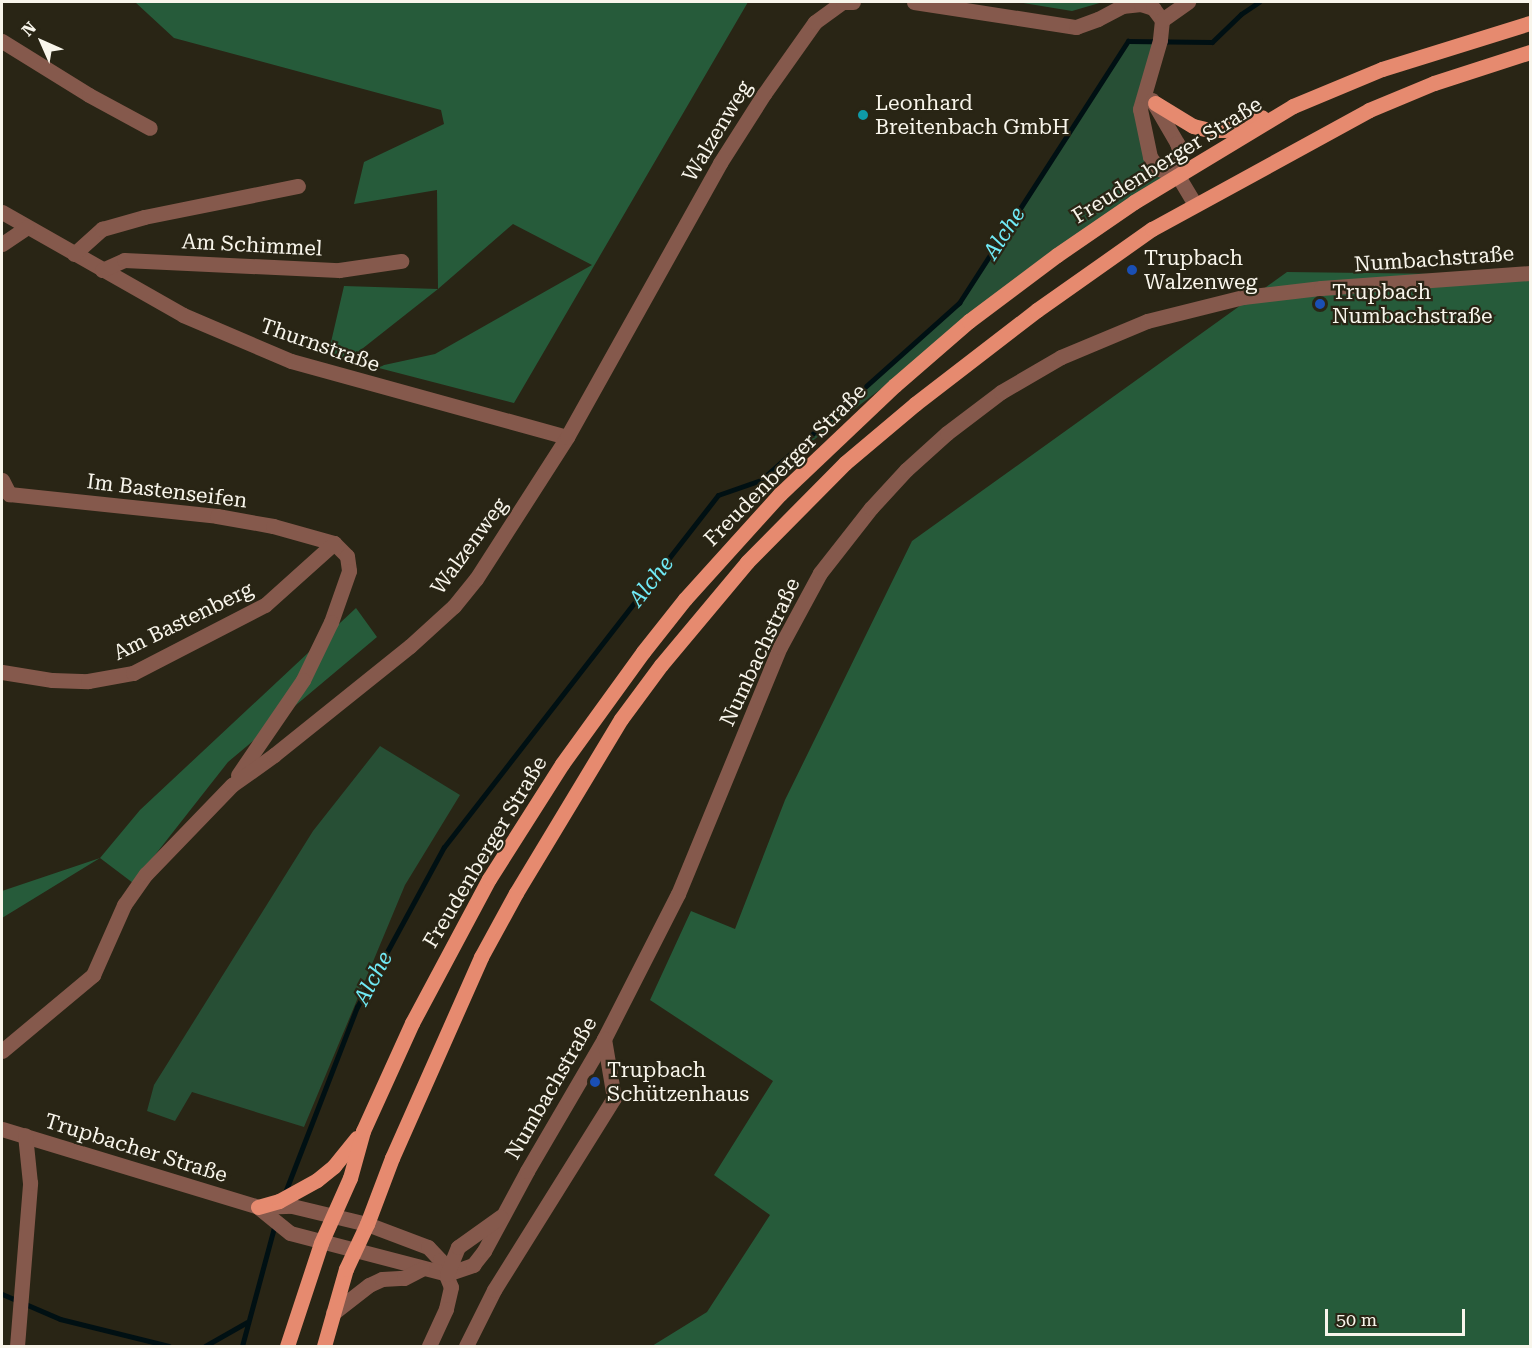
<!DOCTYPE html>
<meta charset="utf-8">
<style>
body{margin:0}
#map{position:relative;width:1532px;height:1348px;overflow:hidden;background:#292515;font-family:"Roboto Serif",serif}
div>[style]{position:absolute}
.green>*{inset:0;background:#274f35}
.forest>*{inset:0;background:#265b3a}
.stream>*{height:5px;margin:-2.5px;padding:0 2.5px;transform-origin:2.5px;border-radius:2.5px;background:#001013}
.minor>*{height:15px;margin:-7.5px;padding:0 7.5px;transform-origin:7.5px;border-radius:7.5px;background:#85594c}
.major>*{height:15px;margin:-7.5px;padding:0 7.5px;transform-origin:7.5px;border-radius:7.5px;background:#e68a6f}
.dots>*{width:16px;height:16px;translate:-50% -50%;box-sizing:border-box;border:3px solid #292515;border-radius:50%}
span{translate:-50% -50%;white-space:nowrap;text-align:center;line-height:1.15;-webkit-text-stroke:4.5px #292515;paint-order:stroke}
.poi-label{font-size:21px;color:#f8f5eb}
.left{translate:0 -50%;text-align:left}
.street-label{font-size:21px;color:#f8f5eb}
.water-label{font-size:22px;color:#70eaf6;font-style:italic}
.frame{position:absolute;inset:0;border:3px solid #f8f5eb;pointer-events:none}
.north{position:absolute;left:12px;top:12px;width:60px;height:60px;-webkit-text-stroke:4px #292515;paint-order:stroke;rotate:315deg;font-size:16px;font-weight:700;line-height:24px;text-align:center;color:#f8f5eb}
.north::after{content:'';display:block;margin:auto;width:21px;height:27px;background:#f8f5eb;clip-path:polygon(50% 0,100% 100%,50% 72%,0 100%)}
.scale{position:absolute;left:1325px;top:1309px;width:140px;height:27px;box-sizing:border-box;border:3px solid #f8f5eb;border-top:0;padding-left:8px;font-size:18px;line-height:21px;white-space:nowrap;color:#f8f5eb;-webkit-text-stroke:4px #292515;paint-order:stroke}
</style>
<div id="map">
<div class="green">
<div style="clip-path:polygon(1160px 40px,1146px 94px,1150px 157px,1178px 176px,1057px 255px,761px 480px,959px 303px,1128px 41px)"></div>
<div style="clip-path:polygon(380px 746px,460px 795px,405px 885px,304px 1127px,192px 1092px,175px 1121px,147px 1111px,154px 1085px,313px 831px)"></div>
</div>
<div class="forest">
<div style="clip-path:polygon(135px 2px,748px 2px,514px 403px,375px 367px,435px 354px,592px 265px,513px 224px,438px 289px,348px 360px,328px 355px,344px 286px,438px 289px,437px 190px,354px 204px,364px 162px,444px 124px,441px 110px,174px 38px)"></div>
<div style="clip-path:polygon(1017px 2px,1103px 2px,1072px 11px)"></div>
<div style="clip-path:polygon(1287px 272px,1530px 275px,1530px 1346px,652px 1346px,707px 1312px,770px 1215px,714px 1175px,773px 1081px,650px 1000px,691px 911px,735px 929px,785px 800px,912px 541px)"></div>
<div style="clip-path:polygon(356px 608px,377px 637px,228px 762px,133px 883px,100px 858px,2px 918px,2px 891px,100px 858px,140px 810px)"></div>
</div>
<div class="stream">
<div style="left:284px;top:1195px;width:202px;rotate:-68.8deg"></div>
<div style="left:357px;top:1007px;width:182px;rotate:-61.5deg"></div>
<div style="left:444px;top:847px;width:446px;rotate:-52.1deg"></div>
<div style="left:718px;top:495px;width:46px;rotate:-19.2deg"></div>
<div style="left:761px;top:480px;width:266px;rotate:-41.8deg"></div>
<div style="left:959px;top:303px;width:312px;rotate:-57.2deg"></div>
<div style="left:1128px;top:41px;width:84px;rotate:0.7deg"></div>
<div style="left:1212px;top:42px;width:40px;rotate:-44deg"></div>
<div style="left:1241px;top:14px;width:22px;rotate:-34deg"></div>
<div style="left:2px;top:1294px;width:63px;rotate:23.3deg"></div>
<div style="left:60px;top:1319px;width:112px;rotate:13.9deg"></div>
<div style="left:205px;top:1346px;width:48px;rotate:-29.7deg"></div>
<div style="left:242px;top:1346px;width:126px;rotate:-74.9deg"></div>
</div>
<div class="minor">
<div style="left:914px;top:2px;width:164px;rotate:8.8deg"></div>
<div style="left:1076px;top:27px;width:23px;rotate:-20deg"></div>
<div style="left:1098px;top:19px;width:27px;rotate:-28deg"></div>
<div style="left:1122px;top:6px;width:19px;rotate:-6deg"></div>
<div style="left:1141px;top:4px;width:13px;rotate:18deg"></div>
<div style="left:1153px;top:8px;width:15px;rotate:53deg"></div>
<div style="left:1162px;top:20px;width:20px;rotate:96deg"></div>
<div style="left:1160px;top:40px;width:72px;rotate:106.2deg"></div>
<div style="left:1140px;top:109px;width:49px;rotate:78.2deg"></div>
<div style="left:1150px;top:157px;width:15px;rotate:53deg"></div>
<div style="left:1159px;top:169px;width:20px;rotate:20deg"></div>
<div style="left:1162px;top:20px;width:32px;rotate:-35deg"></div>
<div style="left:2px;top:41px;width:102px;rotate:31.8deg"></div>
<div style="left:89px;top:95px;width:69px;rotate:28.4deg"></div>
<div style="left:1152px;top:100px;width:50px;rotate:59.8deg"></div>
<div style="left:1177px;top:143px;width:14px;rotate:73deg"></div>
<div style="left:1181px;top:156px;width:20px;rotate:99deg"></div>
<div style="left:1178px;top:176px;width:33px;rotate:59deg"></div>
<div style="left:2px;top:212px;width:208px;rotate:29.6deg"></div>
<div style="left:183px;top:315px;width:117px;rotate:23.1deg"></div>
<div style="left:291px;top:361px;width:286px;rotate:15.4deg"></div>
<div style="left:2px;top:244px;width:30px;rotate:-34deg"></div>
<div style="left:74px;top:254px;width:38px;rotate:-42deg"></div>
<div style="left:102px;top:229px;width:44px;rotate:-15.9deg"></div>
<div style="left:144px;top:217px;width:157px;rotate:-11.4deg"></div>
<div style="left:102px;top:270px;width:24px;rotate:-24deg"></div>
<div style="left:124px;top:260px;width:215px;rotate:2.7deg"></div>
<div style="left:339px;top:270px;width:63px;rotate:-8.3deg"></div>
<div style="left:2px;top:480px;width:16px;rotate:63deg"></div>
<div style="left:9px;top:494px;width:209px;rotate:6deg"></div>
<div style="left:217px;top:516px;width:57px;rotate:10.1deg"></div>
<div style="left:273px;top:526px;width:63px;rotate:15.6deg"></div>
<div style="left:334px;top:543px;width:18px;rotate:45deg"></div>
<div style="left:347px;top:556px;width:15px;rotate:82deg"></div>
<div style="left:349px;top:571px;width:54px;rotate:109.4deg"></div>
<div style="left:331px;top:622px;width:64px;rotate:115.8deg"></div>
<div style="left:303px;top:680px;width:115px;rotate:124.4deg"></div>
<div style="left:2px;top:672px;width:51px;rotate:9.1deg"></div>
<div style="left:52px;top:680px;width:36px;rotate:2deg"></div>
<div style="left:88px;top:681px;width:46px;rotate:-10.1deg"></div>
<div style="left:133px;top:673px;width:148px;rotate:-27.3deg"></div>
<div style="left:265px;top:605px;width:93px;rotate:-41.9deg"></div>
<div style="left:2px;top:1051px;width:119px;rotate:-39.9deg"></div>
<div style="left:93px;top:975px;width:77px;rotate:-66.1deg"></div>
<div style="left:124px;top:905px;width:38px;rotate:-55deg"></div>
<div style="left:146px;top:874px;width:124px;rotate:-46deg"></div>
<div style="left:232px;top:785px;width:52px;rotate:-35.5deg"></div>
<div style="left:274px;top:755px;width:174px;rotate:-38.7deg"></div>
<div style="left:410px;top:646px;width:59px;rotate:-42.3deg"></div>
<div style="left:454px;top:606px;width:35px;rotate:-51deg"></div>
<div style="left:476px;top:579px;width:169px;rotate:-57.3deg"></div>
<div style="left:567px;top:437px;width:314px;rotate:-60.8deg"></div>
<div style="left:720px;top:163px;width:82px;rotate:-57.5deg"></div>
<div style="left:764px;top:94px;width:88px;rotate:-54.7deg"></div>
<div style="left:815px;top:22px;width:34px;rotate:-36deg"></div>
<div style="left:843px;top:2px;width:10px"></div>
<div style="left:2px;top:1129px;width:268px;rotate:16.9deg"></div>
<div style="left:258px;top:1207px;width:34px;rotate:-2deg"></div>
<div style="left:292px;top:1206px;width:77px;rotate:13.5deg"></div>
<div style="left:367px;top:1224px;width:65px;rotate:20.7deg"></div>
<div style="left:428px;top:1247px;width:18px;rotate:47deg"></div>
<div style="left:440px;top:1260px;width:29px;rotate:68deg"></div>
<div style="left:451px;top:1287px;width:23px;rotate:103deg"></div>
<div style="left:446px;top:1309px;width:41px;rotate:114.7deg"></div>
<div style="left:258px;top:1207px;width:41px;rotate:39.1deg"></div>
<div style="left:290px;top:1233px;width:162px;rotate:14.6deg"></div>
<div style="left:447px;top:1274px;width:28px;rotate:-19deg"></div>
<div style="left:473px;top:1265px;width:18px;rotate:-52deg"></div>
<div style="left:484px;top:1251px;width:91px;rotate:-61.7deg"></div>
<div style="left:527px;top:1171px;width:153px;rotate:-59.7deg"></div>
<div style="left:604px;top:1039px;width:163px;rotate:-63deg"></div>
<div style="left:678px;top:894px;width:267px;rotate:-67.6deg"></div>
<div style="left:780px;top:647px;width:84px;rotate:-61.6deg"></div>
<div style="left:820px;top:573px;width:83px;rotate:-51.9deg"></div>
<div style="left:871px;top:508px;width:52px;rotate:-47.4deg"></div>
<div style="left:906px;top:470px;width:55px;rotate:-42.1deg"></div>
<div style="left:947px;top:433px;width:68px;rotate:-37.2deg"></div>
<div style="left:1001px;top:392px;width:69px;rotate:-30.3deg"></div>
<div style="left:1061px;top:357px;width:93px;rotate:-22.7deg"></div>
<div style="left:1147px;top:321px;width:99px;rotate:-14deg"></div>
<div style="left:1243px;top:297px;width:79px;rotate:-6.6deg"></div>
<div style="left:1321px;top:288px;width:210px;rotate:-4.1deg"></div>
<div style="left:447px;top:1274px;width:29px;rotate:-68deg"></div>
<div style="left:458px;top:1247px;width:52px;rotate:-35.5deg"></div>
<div style="left:333px;top:1313px;width:46px;rotate:-37.9deg"></div>
<div style="left:369px;top:1285px;width:14px;rotate:-25deg"></div>
<div style="left:382px;top:1279px;width:22px;rotate:-3deg"></div>
<div style="left:404px;top:1278px;width:20px;rotate:-27deg"></div>
<div style="left:17px;top:1346px;width:164px;rotate:-85.4deg"></div>
<div style="left:30px;top:1183px;width:48px;rotate:-95.9deg"></div>
<div style="left:466px;top:1346px;width:63px;rotate:-63.4deg"></div>
<div style="left:494px;top:1290px;width:226px;rotate:-58deg"></div>
<div style="left:614px;top:1098px;width:60px;rotate:-99.6deg"></div>
</div>
<div class="major">
<div style="left:1155px;top:103px;width:44px;rotate:31.2deg"></div>
<div style="left:1193px;top:126px;width:16px;rotate:14deg"></div>
<div style="left:1209px;top:130px;width:16px"></div>
<div style="left:1225px;top:130px;width:39px;rotate:-19deg"></div>
<div style="left:258px;top:1207px;width:22px;rotate:-16deg"></div>
<div style="left:279px;top:1201px;width:43px;rotate:-28.9deg"></div>
<div style="left:317px;top:1180px;width:22px;rotate:-39deg"></div>
<div style="left:334px;top:1166px;width:36px;rotate:-51deg"></div>
<div style="left:287px;top:1346px;width:108px;rotate:-71.7deg"></div>
<div style="left:321px;top:1243px;width:71px;rotate:-66deg"></div>
<div style="left:350px;top:1178px;width:49px;rotate:-74.5deg"></div>
<div style="left:363px;top:1131px;width:119px;rotate:-65.6deg"></div>
<div style="left:412px;top:1023px;width:163px;rotate:-61.9deg"></div>
<div style="left:489px;top:879px;width:136px;rotate:-57.6deg"></div>
<div style="left:562px;top:764px;width:138px;rotate:-54.1deg"></div>
<div style="left:643px;top:652px;width:68px;rotate:-51.6deg"></div>
<div style="left:685px;top:599px;width:142px;rotate:-47.9deg"></div>
<div style="left:780px;top:494px;width:158px;rotate:-43.5deg"></div>
<div style="left:895px;top:385px;width:98px;rotate:-40.9deg"></div>
<div style="left:969px;top:321px;width:110px;rotate:-36.9deg"></div>
<div style="left:1057px;top:255px;width:93px;rotate:-34.5deg"></div>
<div style="left:1134px;top:202px;width:186px;rotate:-31.1deg"></div>
<div style="left:1293px;top:106px;width:96px;rotate:-22.6deg"></div>
<div style="left:1382px;top:69px;width:155px;rotate:-17.3deg"></div>
<div style="left:324px;top:1346px;width:80px;rotate:-74.1deg"></div>
<div style="left:346px;top:1269px;width:50px;rotate:-65deg"></div>
<div style="left:367px;top:1224px;width:71px;rotate:-69.3deg"></div>
<div style="left:392px;top:1158px;width:220px;rotate:-66.1deg"></div>
<div style="left:481px;top:957px;width:73px;rotate:-61.3deg"></div>
<div style="left:516px;top:893px;width:203px;rotate:-58.9deg"></div>
<div style="left:621px;top:719px;width:67px;rotate:-53.5deg"></div>
<div style="left:661px;top:665px;width:134px;rotate:-50.1deg"></div>
<div style="left:747px;top:562px;width:139px;rotate:-45.3deg"></div>
<div style="left:845px;top:463px;width:92px;rotate:-40.1deg"></div>
<div style="left:915px;top:404px;width:154px;rotate:-37.6deg"></div>
<div style="left:1037px;top:310px;width:141px;rotate:-35.2deg"></div>
<div style="left:1152px;top:229px;width:247px;rotate:-28.7deg"></div>
<div style="left:1369px;top:110px;width:70px;rotate:-22.6deg"></div>
<div style="left:1434px;top:83px;width:101px;rotate:-17.9deg"></div>
</div>
<div class="dots">
<div style="left:863px;top:115px;background:#0f9aa8"></div>
<div style="left:1132px;top:270px;background:#1a4fb4"></div>
<div style="left:1320px;top:304px;background:#1a4fb4"></div>
<div style="left:595px;top:1082px;background:#1a4fb4"></div>
</div>
<div class="poi-label">
<span class="left" style="left:875px;top:115px">Leonhard<br>Breitenbach GmbH</span>
<span class="left" style="left:1144px;top:270px">Trupbach<br>Walzenweg</span>
<span class="left" style="left:1332px;top:304px">Trupbach<br>Numbachstraße</span>
<span class="left" style="left:607px;top:1082px">Trupbach<br>Schützenhaus</span>
</div>
<div class="street-label">
<span style="left:717px;top:131px;rotate:-59deg">Walzenweg</span>
<span style="left:1167px;top:160px;rotate:-32deg">Freudenberger Straße</span>
<span style="left:252px;top:245px;rotate:3deg">Am Schimmel</span>
<span style="left:1434px;top:259px;rotate:-4deg">Numbachstraße</span>
<span style="left:320px;top:345px;rotate:19deg">Thurnstraße</span>
<span style="left:785px;top:465px;rotate:-45deg">Freudenberger Straße</span>
<span style="left:167px;top:491px;rotate:7deg">Im Bastenseifen</span>
<span style="left:469px;top:546px;rotate:-54deg">Walzenweg</span>
<span style="left:183px;top:621px;rotate:-26deg">Am Bastenberg</span>
<span style="left:760px;top:652px;rotate:-65deg">Numbachstraße</span>
<span style="left:485px;top:852px;rotate:-59deg">Freudenberger Straße</span>
<span style="left:551px;top:1088px;rotate:-60deg">Numbachstraße</span>
<span style="left:136px;top:1148px;rotate:17deg">Trupbacher Straße</span>
</div>
<div class="water-label">
<span style="left:1004px;top:233px;rotate:-57deg">Alche</span>
<span style="left:651px;top:581px;rotate:-52deg">Alche</span>
<span style="left:373px;top:978px;rotate:-62deg">Alche</span>
</div>
<div class="frame"></div>
<div class="north">N</div>
<div class="scale">50 m</div>
</div>
